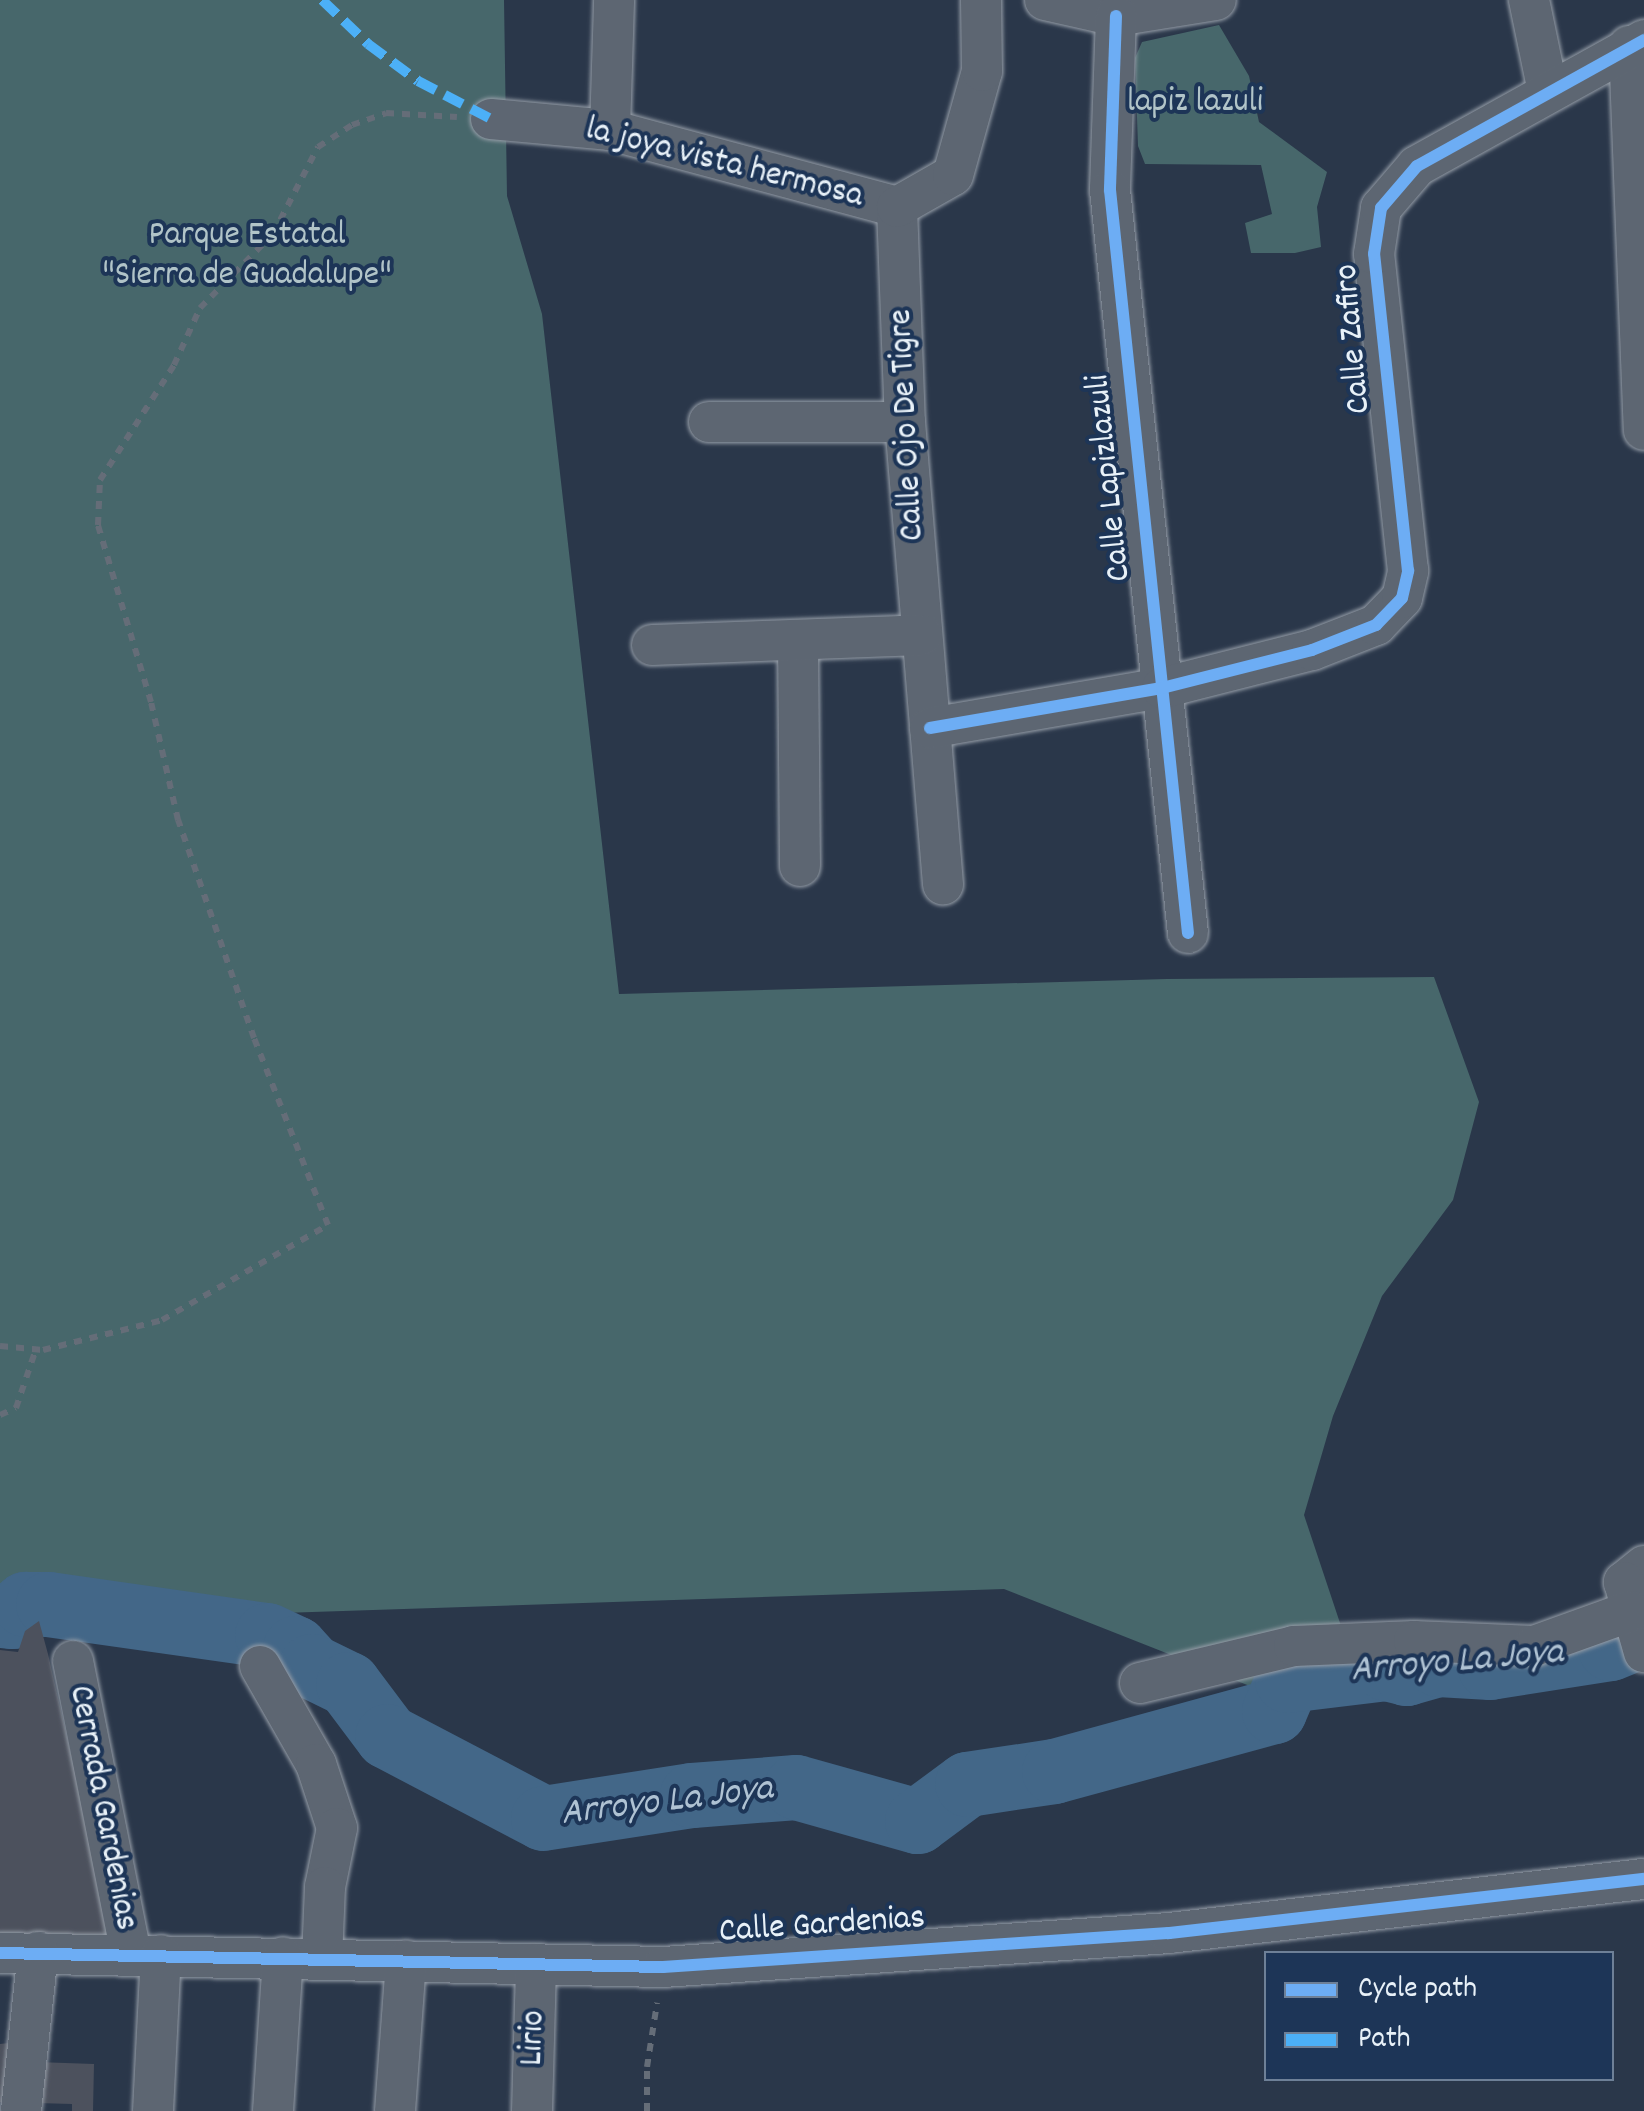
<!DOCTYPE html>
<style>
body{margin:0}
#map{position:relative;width:1644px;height:2111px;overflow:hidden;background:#2a374a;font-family:Dekko,sans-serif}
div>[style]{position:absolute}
.green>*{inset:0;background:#47676b}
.river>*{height:65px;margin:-32.5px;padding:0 32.5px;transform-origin:32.5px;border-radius:32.5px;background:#436788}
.building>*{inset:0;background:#4c515d}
.path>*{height:6px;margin-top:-3px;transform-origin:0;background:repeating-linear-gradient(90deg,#656d78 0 8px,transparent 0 16px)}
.roads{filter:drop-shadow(0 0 2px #959da7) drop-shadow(0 0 2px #959da7)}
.minor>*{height:40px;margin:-20px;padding:0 20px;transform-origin:20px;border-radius:20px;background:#5d6672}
.quiet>*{height:10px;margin-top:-5px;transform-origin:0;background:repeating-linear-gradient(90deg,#4cb0f7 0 20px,transparent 0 30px)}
.cycleway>*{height:12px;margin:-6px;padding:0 6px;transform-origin:6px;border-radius:6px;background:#6dadf4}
span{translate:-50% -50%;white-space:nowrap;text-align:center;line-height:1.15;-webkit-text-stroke:8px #1d3557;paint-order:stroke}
.park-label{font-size:35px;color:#b1c4c8}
.street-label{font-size:35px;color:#e8f1f8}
.water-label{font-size:38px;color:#afc2d3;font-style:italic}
.legend{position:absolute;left:1264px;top:1951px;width:350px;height:130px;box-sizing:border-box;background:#1d3557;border:2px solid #6e8097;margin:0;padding:12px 18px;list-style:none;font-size:30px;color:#e8f1f8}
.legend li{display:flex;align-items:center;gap:20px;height:50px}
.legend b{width:50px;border:2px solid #6e8097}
</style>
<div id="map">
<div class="green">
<div style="clip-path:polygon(0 0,504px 0,507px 196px,542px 314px,619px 994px,1167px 979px,1434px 977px,1479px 1102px,1453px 1200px,1382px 1296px,1333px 1416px,1304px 1515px,1357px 1674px,1280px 1698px,1004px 1589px,282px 1613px,218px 1601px,0 1586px)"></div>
<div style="clip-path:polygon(1219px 25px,1249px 76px,1259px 122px,1327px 172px,1317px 207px,1321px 247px,1295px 253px,1251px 253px,1245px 223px,1272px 214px,1261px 165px,1145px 164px,1138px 146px,1135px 58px,1142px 42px)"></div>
</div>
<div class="river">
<div style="left:0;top:1615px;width:12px;rotate:5deg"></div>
<div style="left:12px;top:1616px;width:18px;rotate:-43deg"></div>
<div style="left:25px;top:1604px;width:23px"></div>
<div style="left:48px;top:1604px;width:221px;rotate:8.1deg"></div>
<div style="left:267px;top:1635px;width:31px;rotate:25deg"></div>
<div style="left:295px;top:1648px;width:24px;rotate:48deg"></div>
<div style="left:311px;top:1666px;width:41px;rotate:25.9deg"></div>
<div style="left:348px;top:1684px;width:65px;rotate:53.1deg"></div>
<div style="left:387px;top:1736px;width:176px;rotate:27.7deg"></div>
<div style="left:543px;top:1818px;width:151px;rotate:-8.8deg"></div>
<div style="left:692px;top:1795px;width:104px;rotate:-4.4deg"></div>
<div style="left:796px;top:1787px;width:126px;rotate:15.7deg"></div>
<div style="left:917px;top:1821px;width:62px;rotate:-36.5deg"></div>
<div style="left:967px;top:1784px;width:88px;rotate:-8.5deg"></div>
<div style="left:1054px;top:1771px;width:228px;rotate:-15.3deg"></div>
<div style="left:1274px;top:1711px;width:34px;rotate:-67deg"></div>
<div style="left:1287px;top:1680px;width:100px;rotate:-6.9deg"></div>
<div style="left:1386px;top:1668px;width:21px;rotate:14deg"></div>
<div style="left:1406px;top:1673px;width:33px;rotate:-16deg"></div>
<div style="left:1438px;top:1664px;width:52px;rotate:3.3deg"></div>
<div style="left:1490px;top:1667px;width:121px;rotate:-9deg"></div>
<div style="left:1610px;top:1648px;width:37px;rotate:-22deg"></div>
</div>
<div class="building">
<div style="clip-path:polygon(39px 1621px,48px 1654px,112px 1935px,0 1936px,0 1650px,18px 1652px,25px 1631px)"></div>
<div style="clip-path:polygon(18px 2042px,12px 2104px,0 2102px,0 2044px)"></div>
<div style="clip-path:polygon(37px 2062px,94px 2064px,93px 2111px,72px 2111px,72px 2104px,36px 2103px)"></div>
</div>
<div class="path">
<div style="left:0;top:1346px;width:43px;rotate:5.3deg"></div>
<div style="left:43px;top:1350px;width:123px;rotate:-14.1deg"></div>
<div style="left:162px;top:1320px;width:191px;rotate:-29.8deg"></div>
<div style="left:328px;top:1225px;width:201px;rotate:-111.6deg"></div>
<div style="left:254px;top:1038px;width:231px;rotate:-109.2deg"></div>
<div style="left:178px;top:820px;width:121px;rotate:-102.9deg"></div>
<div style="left:151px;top:702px;width:185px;rotate:-106.7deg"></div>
<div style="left:98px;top:525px;width:45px;rotate:-87.5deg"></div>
<div style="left:100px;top:480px;width:137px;rotate:-57.2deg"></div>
<div style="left:174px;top:365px;width:63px;rotate:-65.5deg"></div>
<div style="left:200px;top:308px;width:104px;rotate:-45.4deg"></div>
<div style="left:273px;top:234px;width:98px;rotate:-62.7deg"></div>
<div style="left:318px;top:147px;width:40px;rotate:-32.9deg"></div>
<div style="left:352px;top:125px;width:36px;rotate:-19deg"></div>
<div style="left:386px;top:113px;width:71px;rotate:3.2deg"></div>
<div style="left:0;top:1415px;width:17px;rotate:-24deg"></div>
<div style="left:16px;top:1408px;width:62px;rotate:-71.3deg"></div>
<div style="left:647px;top:2111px;width:44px;rotate:-90deg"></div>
<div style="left:647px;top:2067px;width:65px;rotate:-81.1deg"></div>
</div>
<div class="roads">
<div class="minor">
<div style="left:1045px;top:0;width:73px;rotate:12.7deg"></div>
<div style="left:1116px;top:16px;width:101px;rotate:-9.1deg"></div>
<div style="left:1529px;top:0;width:94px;rotate:78.3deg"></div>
<div style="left:1116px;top:16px;width:174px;rotate:92deg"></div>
<div style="left:1110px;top:190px;width:747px;rotate:84.01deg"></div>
<div style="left:1629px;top:46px;width:384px;rotate:87.8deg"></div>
<div style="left:491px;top:119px;width:120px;rotate:5.3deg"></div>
<div style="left:610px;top:130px;width:297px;rotate:15deg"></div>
<div style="left:610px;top:130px;width:130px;rotate:-88.2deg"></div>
<div style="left:897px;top:207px;width:215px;rotate:87.9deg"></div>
<div style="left:905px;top:422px;width:464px;rotate:85.3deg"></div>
<div style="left:897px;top:207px;width:64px;rotate:-29.7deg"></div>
<div style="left:953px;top:175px;width:108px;rotate:-74.4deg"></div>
<div style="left:982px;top:71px;width:71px;rotate:-90.8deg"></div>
<div style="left:709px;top:422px;width:196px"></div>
<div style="left:798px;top:640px;width:226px;rotate:89.5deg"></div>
<div style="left:652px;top:645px;width:270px;rotate:-2.1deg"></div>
<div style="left:930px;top:728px;width:235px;rotate:-9.8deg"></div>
<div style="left:1162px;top:688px;width:155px;rotate:-14.2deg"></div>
<div style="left:1312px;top:650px;width:69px;rotate:-21.3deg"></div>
<div style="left:1376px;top:625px;width:37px;rotate:-46deg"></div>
<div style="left:1402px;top:598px;width:28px;rotate:-77deg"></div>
<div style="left:1408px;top:571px;width:319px;rotate:-96.1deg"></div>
<div style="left:1374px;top:254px;width:47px;rotate:-81.3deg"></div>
<div style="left:1381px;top:208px;width:55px;rotate:-49.4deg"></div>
<div style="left:1417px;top:166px;width:260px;rotate:-29deg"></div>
<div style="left:1644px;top:1566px;width:26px;rotate:141deg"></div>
<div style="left:1624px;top:1582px;width:73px;rotate:74.1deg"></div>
<div style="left:73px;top:1661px;width:299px;rotate:78.8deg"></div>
<div style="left:260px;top:1666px;width:113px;rotate:60.3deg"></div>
<div style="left:316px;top:1764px;width:67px;rotate:71.8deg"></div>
<div style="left:337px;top:1828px;width:60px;rotate:101.5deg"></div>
<div style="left:325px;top:1887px;width:72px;rotate:92.4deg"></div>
<div style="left:1140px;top:1683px;width:158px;rotate:-13.5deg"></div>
<div style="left:1294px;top:1646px;width:120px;rotate:-2.4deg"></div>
<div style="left:1414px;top:1641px;width:120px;rotate:2.4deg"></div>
<div style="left:1534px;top:1646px;width:103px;rotate:-19.8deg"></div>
<div style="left:0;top:1953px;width:663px;rotate:1.21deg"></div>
<div style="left:663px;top:1967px;width:507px;rotate:-3.84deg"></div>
<div style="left:1169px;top:1933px;width:478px;rotate:-6.5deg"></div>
<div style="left:21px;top:2111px;width:160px;rotate:-83.9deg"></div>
<div style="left:153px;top:2111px;width:156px;rotate:-87.1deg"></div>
<div style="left:273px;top:2111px;width:154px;rotate:-86.3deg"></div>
<div style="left:395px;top:2111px;width:151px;rotate:-85.8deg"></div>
<div style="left:532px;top:2111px;width:147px;rotate:-88.4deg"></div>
</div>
</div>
<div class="quiet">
<div style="left:322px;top:0;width:64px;rotate:43.7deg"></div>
<div style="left:368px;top:44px;width:62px;rotate:36.5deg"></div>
<div style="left:418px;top:81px;width:82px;rotate:27.5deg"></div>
</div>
<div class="cycleway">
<div style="left:1116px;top:16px;width:174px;rotate:92deg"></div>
<div style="left:1110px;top:190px;width:747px;rotate:84.01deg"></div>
<div style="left:930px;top:728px;width:235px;rotate:-9.8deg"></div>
<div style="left:1162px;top:688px;width:155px;rotate:-14.2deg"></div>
<div style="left:1312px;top:650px;width:69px;rotate:-21.3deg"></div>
<div style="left:1376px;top:625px;width:37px;rotate:-46deg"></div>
<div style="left:1402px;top:598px;width:28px;rotate:-77deg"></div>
<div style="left:1408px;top:571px;width:319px;rotate:-96.1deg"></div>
<div style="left:1374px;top:254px;width:47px;rotate:-81.3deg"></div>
<div style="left:1381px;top:208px;width:55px;rotate:-49.4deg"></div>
<div style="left:1417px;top:166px;width:260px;rotate:-29deg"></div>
<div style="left:0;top:1953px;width:663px;rotate:1.21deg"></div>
<div style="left:663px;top:1967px;width:507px;rotate:-3.84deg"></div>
<div style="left:1169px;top:1933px;width:478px;rotate:-6.5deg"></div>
</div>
<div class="park-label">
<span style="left:1195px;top:103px">lapiz lazuli</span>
<span style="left:247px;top:256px">Parque Estatal<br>"Sierra de Guadalupe"</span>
</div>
<div class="street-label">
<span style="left:724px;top:164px;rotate:14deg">la joya vista hermosa</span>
<span style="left:1354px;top:339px;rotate:-95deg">Calle Zafiro</span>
<span style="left:908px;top:425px;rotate:-93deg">Calle Ojo De Tigre</span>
<span style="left:1110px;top:478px;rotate:-96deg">Calle Lapizlazuli</span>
<span style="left:102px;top:1808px;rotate:79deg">Cerrada Gardenias</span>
<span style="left:822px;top:1926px;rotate:-4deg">Calle Gardenias</span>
<span style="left:534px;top:2038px;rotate:-88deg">Lirio</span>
</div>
<div class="water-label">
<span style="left:1457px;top:1663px;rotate:-5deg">Arroyo La Joya</span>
<span style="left:667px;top:1803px;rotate:-7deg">Arroyo La Joya</span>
</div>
<ul class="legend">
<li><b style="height:12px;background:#6dadf4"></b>Cycle path</li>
<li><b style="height:12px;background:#4cb0f7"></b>Path</li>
</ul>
</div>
